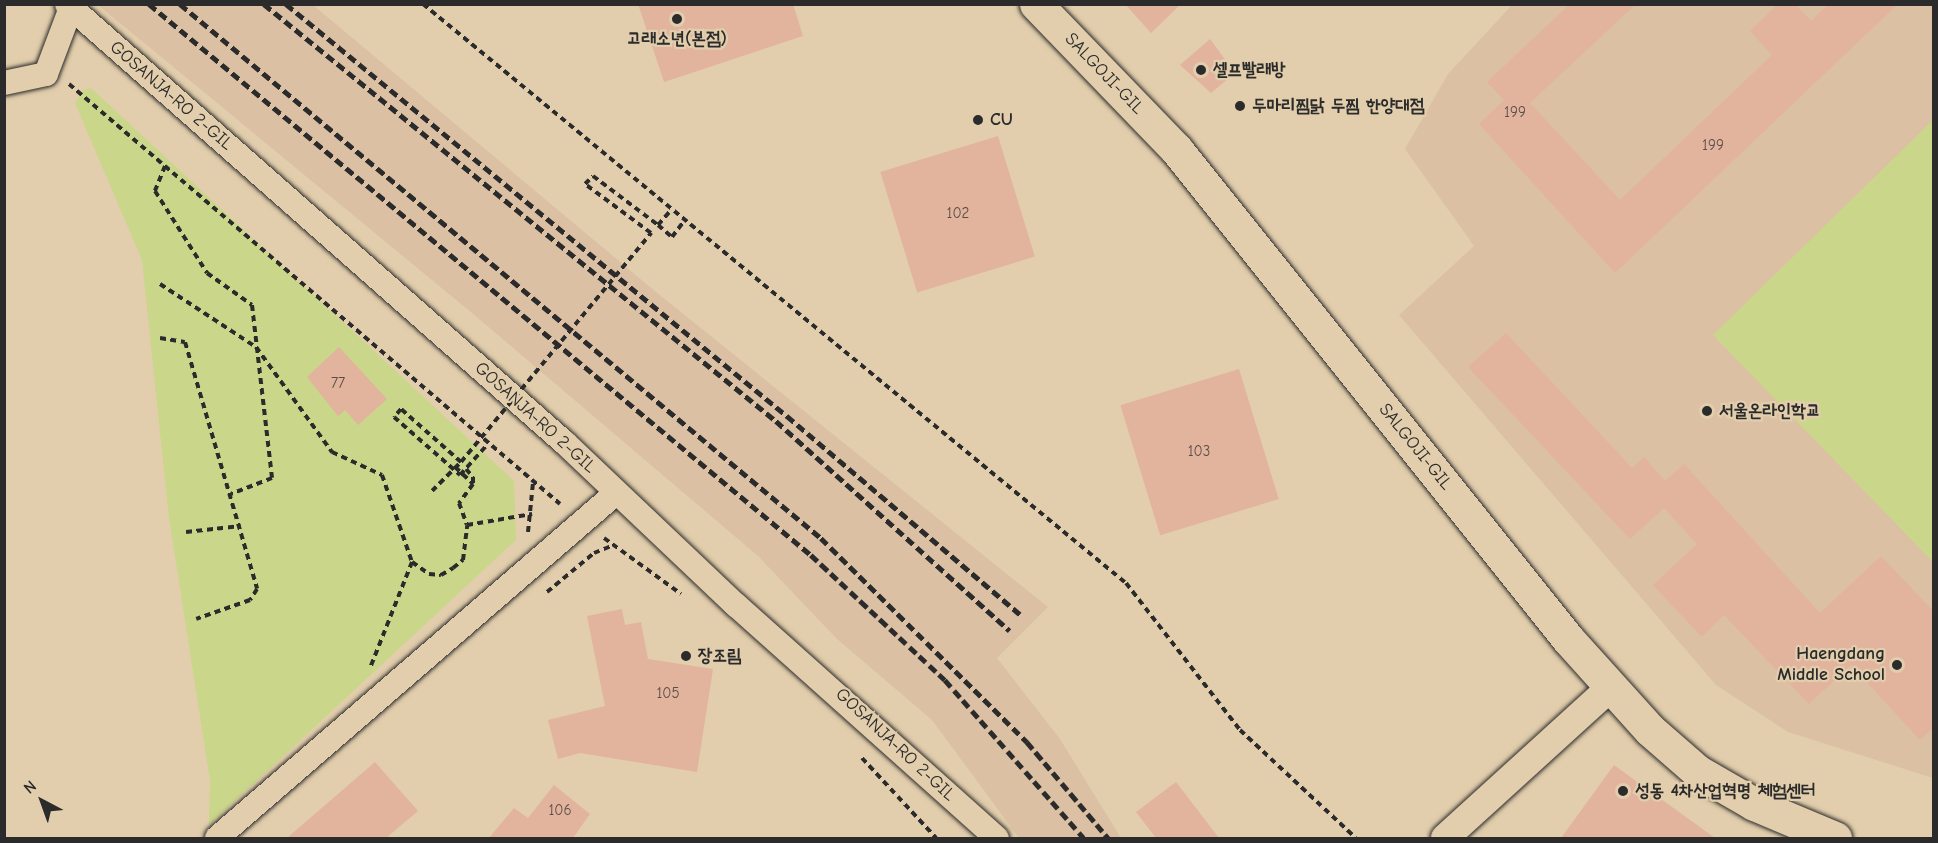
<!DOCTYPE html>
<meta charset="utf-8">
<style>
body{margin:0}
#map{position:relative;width:1938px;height:843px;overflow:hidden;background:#e2ceac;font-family:"Comic Neue","Poor Story",sans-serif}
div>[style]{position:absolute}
.built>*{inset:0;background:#dbc0a3}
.green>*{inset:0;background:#cad689}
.building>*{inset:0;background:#e2b39d;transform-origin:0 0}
.path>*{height:4px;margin-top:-2px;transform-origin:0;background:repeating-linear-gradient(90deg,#2b2b2b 0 6px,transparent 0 10.5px)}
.roads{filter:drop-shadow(0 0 2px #2b2b2b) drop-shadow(0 0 2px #2b2b2b)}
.minor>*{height:24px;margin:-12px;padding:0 12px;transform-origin:12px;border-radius:12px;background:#e2ceac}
.tertiary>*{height:28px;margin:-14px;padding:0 14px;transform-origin:14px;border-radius:14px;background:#e2ceac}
.secondary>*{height:33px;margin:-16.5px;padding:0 16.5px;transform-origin:16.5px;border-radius:16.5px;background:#e2ceac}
.rail>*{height:4.5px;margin-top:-2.25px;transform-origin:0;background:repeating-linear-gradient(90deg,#2b2b2b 0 9px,transparent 0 13.5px)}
.path-bridge>*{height:4px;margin-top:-2px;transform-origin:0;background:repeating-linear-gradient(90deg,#2b2b2b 0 6px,transparent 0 10.5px)}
.dots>*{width:16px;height:16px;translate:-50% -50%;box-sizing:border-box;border:3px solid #e2ceac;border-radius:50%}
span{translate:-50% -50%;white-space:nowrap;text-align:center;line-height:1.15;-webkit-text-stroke:4.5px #e2ceac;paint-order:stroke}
.number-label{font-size:15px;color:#594d48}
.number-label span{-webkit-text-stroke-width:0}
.poi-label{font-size:18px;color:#2b2b2b;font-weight:700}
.left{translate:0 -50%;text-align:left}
.right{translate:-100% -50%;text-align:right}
.street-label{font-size:18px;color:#2b2b2b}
.frame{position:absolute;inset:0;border:6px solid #2b2b2b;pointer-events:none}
.north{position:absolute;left:12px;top:771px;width:60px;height:60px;-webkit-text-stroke:4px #e2ceac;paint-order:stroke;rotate:319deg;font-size:16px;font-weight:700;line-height:24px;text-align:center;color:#2b2b2b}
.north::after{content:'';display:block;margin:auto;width:21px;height:27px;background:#2b2b2b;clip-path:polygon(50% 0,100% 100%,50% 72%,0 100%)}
</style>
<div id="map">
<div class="built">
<div style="clip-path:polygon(98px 5px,313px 5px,656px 292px,1048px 607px,997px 658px,1060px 739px,1121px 838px,1019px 838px,932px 720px,837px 639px,758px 556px,472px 313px)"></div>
<div style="clip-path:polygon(1512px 5px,1933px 5px,1933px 778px,1788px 732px,1716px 685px,1399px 315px,1474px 246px,1405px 149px,1448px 74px)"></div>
</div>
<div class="green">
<div style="clip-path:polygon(91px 88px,514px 481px,516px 540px,209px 825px,210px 780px,169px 518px,142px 260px,75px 103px,83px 90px)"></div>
<div style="clip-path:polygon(1933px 120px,1933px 562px,1713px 335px)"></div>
</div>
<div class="building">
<div style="clip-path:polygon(638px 4px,793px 4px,803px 36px,664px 82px)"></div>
<div style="clip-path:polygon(1125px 4px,1181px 4px,1151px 33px)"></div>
<div style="clip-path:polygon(1570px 4px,1636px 4px,1530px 103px,1620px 200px,1772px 55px,1750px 31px,1778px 4px,1795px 4px,1811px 21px,1829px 4px,1898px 4px,1615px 273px,1479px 124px,1504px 100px,1487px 82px)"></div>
<div style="clip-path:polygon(1210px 39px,1235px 73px,1211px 93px,1180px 65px)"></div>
<div style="left:998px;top:136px;width:126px;height:123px;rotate:73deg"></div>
<div style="clip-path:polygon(1506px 333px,1632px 468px,1644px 457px,1665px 481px,1684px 464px,1820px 613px,1881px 556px,1934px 612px,1934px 727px,1920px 740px,1851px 665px,1809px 704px,1724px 615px,1702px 637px,1653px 585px,1697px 544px,1664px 508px,1630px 539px,1468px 367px)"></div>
<div style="clip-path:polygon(339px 347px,387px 399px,358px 425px,345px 410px,338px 416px,307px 377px)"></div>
<div style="left:1239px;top:369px;width:136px;height:124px;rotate:73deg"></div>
<div style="clip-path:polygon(622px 609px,625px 625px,641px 622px,648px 659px,713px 669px,697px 772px,580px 753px,558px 759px,548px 720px,605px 706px,587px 616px)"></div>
<div style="clip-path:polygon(375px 762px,418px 811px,386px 838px,287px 838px)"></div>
<div style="clip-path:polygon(1614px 765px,1715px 838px,1561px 838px)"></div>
<div style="clip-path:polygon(1176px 782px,1219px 838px,1156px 838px,1136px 812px)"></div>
<div style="clip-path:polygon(554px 785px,590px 814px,573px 838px,489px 838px,514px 808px,528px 818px)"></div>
</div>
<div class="path">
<div style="left:423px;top:4px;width:911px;rotate:39.48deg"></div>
<div style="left:1126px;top:583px;width:186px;rotate:52.2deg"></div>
<div style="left:1240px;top:730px;width:158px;rotate:43deg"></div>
<div style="left:69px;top:84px;width:646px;rotate:40.54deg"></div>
<div style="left:165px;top:166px;width:27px;rotate:112deg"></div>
<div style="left:155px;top:191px;width:97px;rotate:57.6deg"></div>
<div style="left:207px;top:273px;width:55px;rotate:35.4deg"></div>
<div style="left:252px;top:305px;width:174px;rotate:83.4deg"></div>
<div style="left:272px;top:478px;width:44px;rotate:158.7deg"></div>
<div style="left:658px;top:225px;width:18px;rotate:41deg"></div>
<div style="left:672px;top:237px;width:20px;rotate:-53deg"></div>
<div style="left:160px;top:284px;width:115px;rotate:33.3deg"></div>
<div style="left:256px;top:347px;width:130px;rotate:54.1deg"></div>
<div style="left:332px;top:452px;width:55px;rotate:24.7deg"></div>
<div style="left:382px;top:475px;width:92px;rotate:71deg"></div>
<div style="left:412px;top:562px;width:114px;rotate:111.6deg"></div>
<div style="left:160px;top:338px;width:25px;rotate:9deg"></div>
<div style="left:185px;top:342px;width:257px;rotate:73.7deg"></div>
<div style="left:257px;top:589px;width:13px;rotate:122deg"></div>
<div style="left:250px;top:600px;width:57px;rotate:160.6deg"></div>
<div style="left:461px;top:462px;width:80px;rotate:-138.5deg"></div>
<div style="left:401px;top:409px;width:11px;rotate:131deg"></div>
<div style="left:394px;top:417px;width:88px;rotate:41.3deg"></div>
<div style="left:460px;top:475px;width:40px;rotate:-48deg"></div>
<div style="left:466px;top:469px;width:11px;rotate:49deg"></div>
<div style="left:473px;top:477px;width:7px;rotate:90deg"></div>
<div style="left:473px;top:484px;width:24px;rotate:126deg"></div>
<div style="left:459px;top:503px;width:23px;rotate:70deg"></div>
<div style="left:467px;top:525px;width:66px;rotate:-9.6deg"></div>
<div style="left:186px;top:532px;width:55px;rotate:-6.2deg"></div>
<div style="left:528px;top:532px;width:49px;rotate:-84.2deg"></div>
<div style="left:604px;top:538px;width:95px;rotate:36deg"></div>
<div style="left:412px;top:562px;width:21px;rotate:35deg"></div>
<div style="left:429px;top:574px;width:12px;rotate:5deg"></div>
<div style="left:441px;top:575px;width:14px;rotate:-30deg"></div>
<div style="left:453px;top:568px;width:13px;rotate:-39deg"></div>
<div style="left:463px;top:560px;width:35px;rotate:-83deg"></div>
<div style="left:547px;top:592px;width:61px;rotate:-39.7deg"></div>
<div style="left:594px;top:553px;width:22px;rotate:-22deg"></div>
<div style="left:862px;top:758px;width:109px;rotate:47.2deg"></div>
</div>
<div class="roads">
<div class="minor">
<div style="left:67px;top:4px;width:664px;rotate:41.4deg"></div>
<div style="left:565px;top:443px;width:236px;rotate:43.5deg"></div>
<div style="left:736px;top:605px;width:350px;rotate:41.8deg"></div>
<div style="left:4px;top:83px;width:43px;rotate:-12.1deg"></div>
<div style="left:46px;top:74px;width:71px;rotate:-69.3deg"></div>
<div style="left:217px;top:838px;width:527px;rotate:-40.85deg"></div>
</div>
<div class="tertiary">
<div style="left:1445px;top:838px;width:224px;rotate:-42.3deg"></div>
</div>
<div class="secondary">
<div style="left:1036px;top:4px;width:202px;rotate:46deg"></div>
<div style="left:1176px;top:149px;width:628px;rotate:51.34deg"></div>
<div style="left:1568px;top:639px;width:122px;rotate:48deg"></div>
<div style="left:1650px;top:730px;width:62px;rotate:41.1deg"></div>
<div style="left:1697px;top:771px;width:66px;rotate:30.1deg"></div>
<div style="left:1754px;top:804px;width:88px;rotate:22.8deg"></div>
</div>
</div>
<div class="rail">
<div style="left:149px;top:4px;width:861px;rotate:39.77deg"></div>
<div style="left:811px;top:555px;width:183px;rotate:43deg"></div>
<div style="left:945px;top:680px;width:210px;rotate:48.7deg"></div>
<div style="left:180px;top:4px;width:834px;rotate:39.8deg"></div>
<div style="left:821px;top:538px;width:290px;rotate:44.7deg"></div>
<div style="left:1027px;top:742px;width:126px;rotate:49.8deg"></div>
<div style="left:264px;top:4px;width:660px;rotate:39.16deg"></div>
<div style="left:776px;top:421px;width:314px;rotate:41.9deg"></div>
<div style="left:286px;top:4px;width:649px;rotate:39.43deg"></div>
<div style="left:787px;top:416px;width:306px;rotate:40.4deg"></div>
</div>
<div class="path-bridge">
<div style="left:455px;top:467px;width:25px;rotate:43deg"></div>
<div style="left:432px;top:491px;width:41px;rotate:-45deg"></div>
<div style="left:461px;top:462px;width:298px;rotate:-50.3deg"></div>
<div style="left:651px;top:233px;width:82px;rotate:-143.4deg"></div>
<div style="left:585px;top:184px;width:11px;rotate:-45deg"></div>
<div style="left:593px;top:176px;width:81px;rotate:37deg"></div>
<div style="left:658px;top:225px;width:20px;rotate:-49deg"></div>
</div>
<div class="dots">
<div style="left:677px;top:19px;background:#2b2b2b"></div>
<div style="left:1201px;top:70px;background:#2b2b2b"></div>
<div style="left:1240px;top:106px;background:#2b2b2b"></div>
<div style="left:978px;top:120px;background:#2b2b2b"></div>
<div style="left:1707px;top:411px;background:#2b2b2b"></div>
<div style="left:686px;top:656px;background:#2b2b2b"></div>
<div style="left:1897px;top:665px;background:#2b2b2b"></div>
<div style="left:1623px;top:791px;background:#2b2b2b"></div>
</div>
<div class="number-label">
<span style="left:1515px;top:113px">199</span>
<span style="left:1713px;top:146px">199</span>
<span style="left:958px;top:214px">102</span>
<span style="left:338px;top:384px">77</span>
<span style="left:1199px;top:452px">103</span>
<span style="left:668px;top:694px">105</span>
<span style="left:560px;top:811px">106</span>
</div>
<div class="poi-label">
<span style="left:677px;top:39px">고래소년(본점)</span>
<span class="left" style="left:1213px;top:70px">셀프빨래방</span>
<span class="left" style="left:1252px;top:106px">두마리찜닭 두찜 한양대점</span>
<span class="left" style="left:990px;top:120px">CU</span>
<span class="left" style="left:1719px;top:411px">서울온라인학교</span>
<span class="right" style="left:1885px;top:665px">Haengdang<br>Middle School</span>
<span class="left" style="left:698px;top:656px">장조림</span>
<span class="left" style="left:1635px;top:791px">성동 4차산업혁명 체험센터</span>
</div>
<div class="street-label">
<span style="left:1104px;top:74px;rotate:46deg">SALGOJI-GIL</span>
<span style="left:171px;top:96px;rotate:41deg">GOSANJA-RO 2-GIL</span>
<span style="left:535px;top:418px;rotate:42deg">GOSANJA-RO 2-GIL</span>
<span style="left:1415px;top:447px;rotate:51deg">SALGOJI-GIL</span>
<span style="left:895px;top:745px;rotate:43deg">GOSANJA-RO 2-GIL</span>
</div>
<div class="frame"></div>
<div class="north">N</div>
</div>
